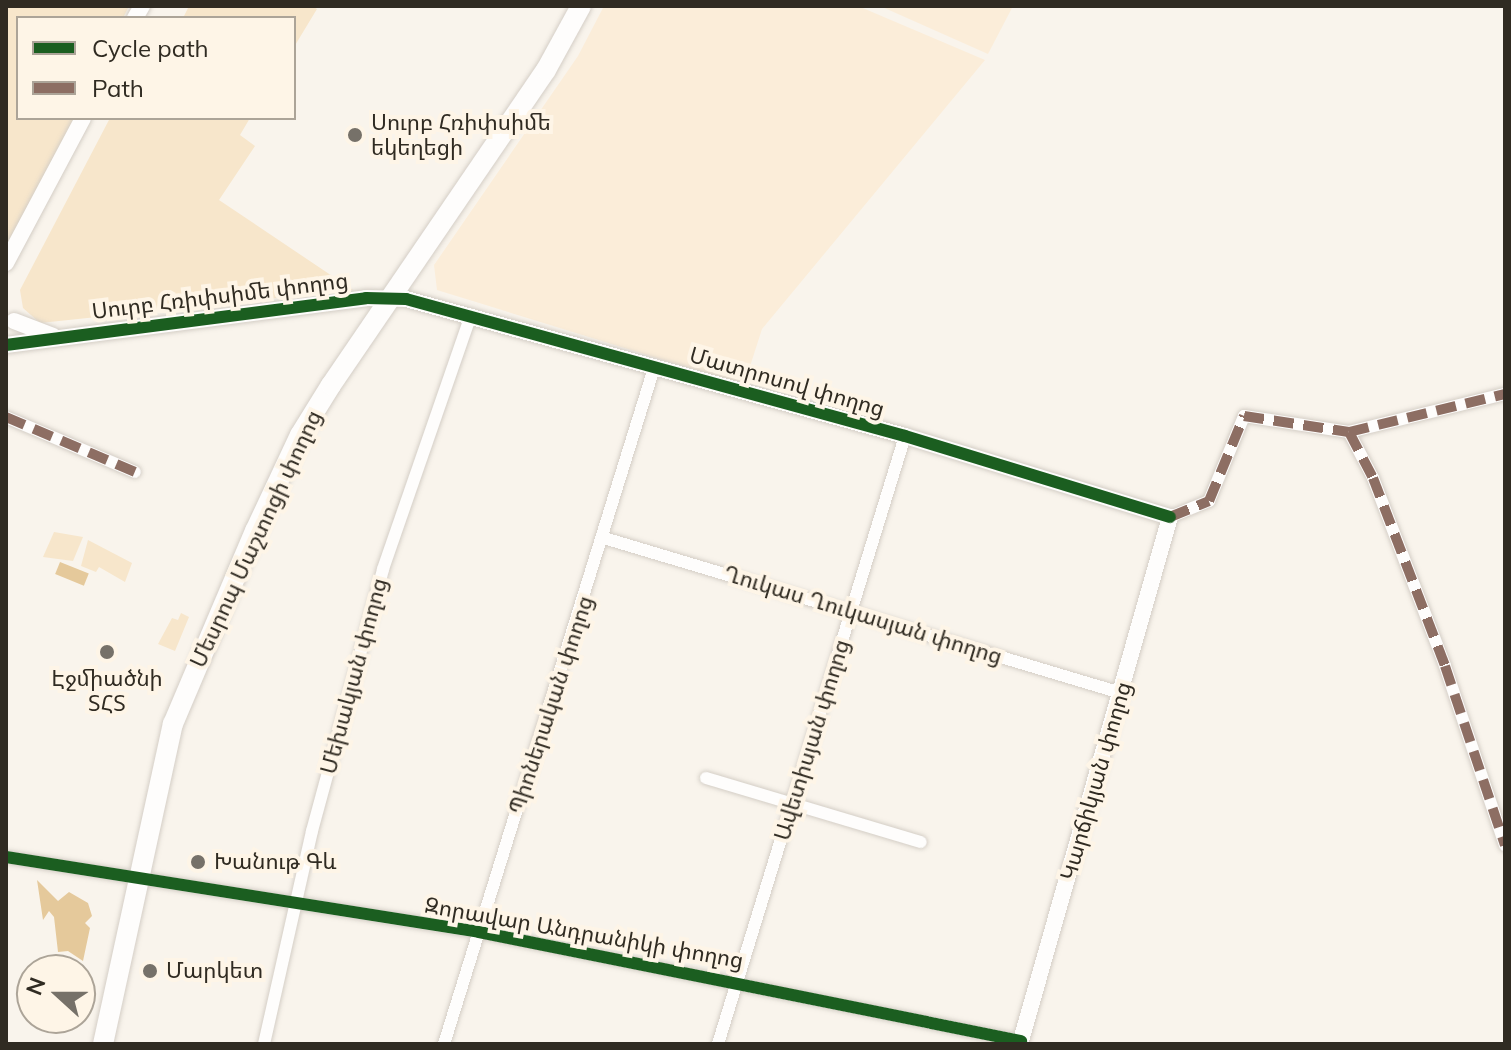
<!DOCTYPE html>
<meta charset="utf-8">
<style>
body{margin:0}
#map{position:relative;width:1511px;height:1050px;overflow:hidden;background:#f9f4ec;font-family:Mulish,"Noto Sans Armenian",sans-serif}
div>[style]{position:absolute}
.built>*{inset:0;background:#fbedd9}
.green>*{inset:0;background:#f7e6cb}
.water>*{inset:0;background:#e5c99b;transform-origin:0 0}
.roads{filter:drop-shadow(0 0 2px #d4cec6) drop-shadow(0 0 2px #d4cec6)}
.minor>*{height:12px;margin:-6px;padding:0 6px;transform-origin:6px;border-radius:6px;background:#fefdfc}
.tertiary>*{height:16px;margin:-8px;padding:0 8px;transform-origin:8px;border-radius:8px;background:#fefdfc}
.primary>*{height:20px;margin:-10px;padding:0 10px;transform-origin:10px;border-radius:10px;background:#fefdfc}
.quiet>*{height:10px;margin-top:-5px;transform-origin:0;background:repeating-linear-gradient(90deg,#8d6e63 0 20px,transparent 0 30px)}
.cycleway>*{height:12px;margin:-6px;padding:0 6px;transform-origin:6px;border-radius:6px;background:#1b5e20}
.dots>*{width:22px;height:22px;translate:-50% -50%;box-sizing:border-box;border:4px solid #fef5e7;border-radius:50%}
span{translate:-50% -50%;white-space:nowrap;text-align:center;line-height:1.15;-webkit-text-stroke:8px #fef5e7;paint-order:stroke}
.poi-label{font-size:22px;color:#302b22}
.left{translate:0 -50%;text-align:left}
.street-label{font-size:22px;color:#302b22}
.frame{position:absolute;inset:0;border:8px solid #302b22;pointer-events:none}
.legend{position:absolute;left:16px;top:16px;width:280px;height:104px;box-sizing:border-box;background:#fef5e7;border:2px solid #aca498;margin:0;padding:10px 14px;list-style:none;font-size:24px;color:#302b22}
.legend li{display:flex;align-items:center;gap:16px;height:40px}
.legend b{width:40px;border:2px solid #aca498}
.north{position:absolute;left:16px;top:954px;width:80px;height:80px;box-sizing:border-box;background:#fef5e7;border:2px solid #aca498;border-radius:50%;rotate:291deg;font-size:22px;font-weight:700;line-height:32px;text-align:center;color:#302b22}
.north::after{content:'';display:block;margin:auto;width:28px;height:36px;background:#767169;clip-path:polygon(50% 0,100% 100%,50% 72%,0 100%)}
</style>
<div id="map">
<div class="built">
<div style="clip-path:polygon(604px 6px,858px 6px,985px 60px,762px 329px,744px 385px,437px 290px,434px 265px,578px 56px)"></div>
<div style="clip-path:polygon(880px 6px,1013px 6px,988px 54px)"></div>
</div>
<div class="green">
<div style="clip-path:polygon(6px 6px,129px 6px,123px 18px,18px 18px,18px 118px,74px 118px,6px 254px)"></div>
<div style="clip-path:polygon(189px 6px,312px 6px,317px 9px,294px 47px,294px 18px,183px 18px)"></div>
<div style="clip-path:polygon(110px 118px,250px 118px,240px 135px,255px 146px,219px 200px,353px 290px,40px 323px,23px 308px,20px 290px)"></div>
<div style="clip-path:polygon(54px 532px,83px 537px,73px 561px,43px 557px)"></div>
<div style="clip-path:polygon(88px 540px,132px 563px,125px 582px,99px 567px,96px 572px,81px 566px)"></div>
<div style="clip-path:polygon(181px 613px,189px 617px,175px 651px,158px 644px,172px 618px,178px 620px)"></div>
</div>
<div class="water">
<div style="left:60px;top:562px;width:31px;height:13px;rotate:22deg"></div>
<div style="clip-path:polygon(37px 880px,58px 901px,69px 892px,88px 903px,92px 916px,85px 923px,90px 928px,83px 961px,68px 951px,58px 952px,54px 917px,49px 911px,43px 920px)"></div>
</div>
<div class="roads">
<div class="minor">
<div style="left:6px;top:417px;width:140px;rotate:23.1deg"></div>
<div style="left:1349px;top:432px;width:52px;rotate:62.4deg"></div>
<div style="left:1373px;top:478px;width:201px;rotate:69deg"></div>
<div style="left:1445px;top:666px;width:189px;rotate:71.5deg"></div>
<div style="left:1170px;top:517px;width:42px;rotate:-22.3deg"></div>
<div style="left:1209px;top:501px;width:92px;rotate:-67.6deg"></div>
<div style="left:1244px;top:416px;width:106px;rotate:8.7deg"></div>
<div style="left:1349px;top:432px;width:161px;rotate:-13.7deg"></div>
<div style="left:604px;top:538px;width:540px;rotate:16.69deg"></div>
<div style="left:706px;top:778px;width:224px;rotate:16.6deg"></div>
<div style="left:6px;top:857px;width:479px;rotate:9deg"></div>
<div style="left:479px;top:932px;width:553px;rotate:11.37deg"></div>
<div style="left:264px;top:1044px;width:218px;rotate:-77.3deg"></div>
<div style="left:312px;top:831px;width:271px;rotate:-74.8deg"></div>
<div style="left:383px;top:569px;width:269px;rotate:-70.9deg"></div>
<div style="left:444px;top:1044px;width:711px;rotate:-72.74deg"></div>
<div style="left:718px;top:1044px;width:636px;rotate:-72.9deg"></div>
</div>
<div class="tertiary">
<div style="left:135px;top:18px;width:14px;rotate:-60deg"></div>
<div style="left:6px;top:263px;width:164px;rotate:-62deg"></div>
<div style="left:14px;top:321px;width:42px;rotate:21deg"></div>
<div style="left:6px;top:345px;width:363px;rotate:-7.4deg"></div>
<div style="left:366px;top:298px;width:40px;rotate:1.4deg"></div>
<div style="left:406px;top:299px;width:517px;rotate:15.35deg"></div>
<div style="left:905px;top:436px;width:277px;rotate:17deg"></div>
<div style="left:1170px;top:517px;width:548px;rotate:105.89deg"></div>
</div>
<div class="primary">
<div style="left:103px;top:1044px;width:328px;rotate:-77.7deg"></div>
<div style="left:173px;top:724px;width:210px;rotate:-67deg"></div>
<div style="left:255px;top:531px;width:106px;rotate:-64.9deg"></div>
<div style="left:300px;top:435px;width:59px;rotate:-58.2deg"></div>
<div style="left:331px;top:385px;width:381px;rotate:-55.7deg"></div>
<div style="left:546px;top:70px;width:73px;rotate:-61.3deg"></div>
</div>
</div>
<div class="quiet">
<div style="left:6px;top:417px;width:140px;rotate:23.1deg"></div>
<div style="left:1349px;top:432px;width:52px;rotate:62.4deg"></div>
<div style="left:1373px;top:478px;width:201px;rotate:69deg"></div>
<div style="left:1445px;top:666px;width:189px;rotate:71.5deg"></div>
<div style="left:1170px;top:517px;width:42px;rotate:-22.3deg"></div>
<div style="left:1209px;top:501px;width:92px;rotate:-67.6deg"></div>
<div style="left:1244px;top:416px;width:106px;rotate:8.7deg"></div>
<div style="left:1349px;top:432px;width:161px;rotate:-13.7deg"></div>
</div>
<div class="cycleway">
<div style="left:6px;top:345px;width:363px;rotate:-7.4deg"></div>
<div style="left:366px;top:298px;width:40px;rotate:1.4deg"></div>
<div style="left:406px;top:299px;width:517px;rotate:15.35deg"></div>
<div style="left:905px;top:436px;width:277px;rotate:17deg"></div>
<div style="left:6px;top:857px;width:479px;rotate:9deg"></div>
<div style="left:479px;top:932px;width:553px;rotate:11.37deg"></div>
</div>
<div class="dots">
<div style="left:355px;top:135px;background:#767169"></div>
<div style="left:107px;top:652px;background:#767169"></div>
<div style="left:198px;top:862px;background:#767169"></div>
<div style="left:150px;top:971px;background:#767169"></div>
</div>
<div class="poi-label">
<span class="left" style="left:371px;top:135px">Սուրբ Հռիփսիմե<br>եկեղեցի</span>
<span style="left:107px;top:691px">Էջմիածնի<br>ՏՀՏ</span>
<span class="left" style="left:214px;top:862px">Խանութ Գև</span>
<span class="left" style="left:166px;top:971px">Մարկետ</span>
</div>
<div class="street-label">
<span style="left:220px;top:296px;rotate:-7deg">Սուրբ Հռիփսիմե փողոց</span>
<span style="left:787px;top:382px;rotate:16deg">Մատրոսով փողոց</span>
<span style="left:256px;top:539px;rotate:-65deg">Մեսրոպ Մաշտոցի փողոց</span>
<span style="left:863px;top:615px;rotate:17deg">Ղուկաս Ղուկասյան փողոց</span>
<span style="left:354px;top:676px;rotate:-75deg">Մեխակյան փողոց</span>
<span style="left:551px;top:705px;rotate:-72deg">Պիոներական փողոց</span>
<span style="left:812px;top:740px;rotate:-73deg">Ավետիսյան փողոց</span>
<span style="left:1096px;top:781px;rotate:-74deg">Կարճիկյան փողոց</span>
<span style="left:584px;top:933px;rotate:10deg">Զորավար Անդրանիկի փողոց</span>
</div>
<div class="frame"></div>
<ul class="legend">
<li><b style="height:10px;background:#1b5e20"></b>Cycle path</li>
<li><b style="height:10px;background:#8d6e63"></b>Path</li>
</ul>
<div class="north">N</div>
</div>
